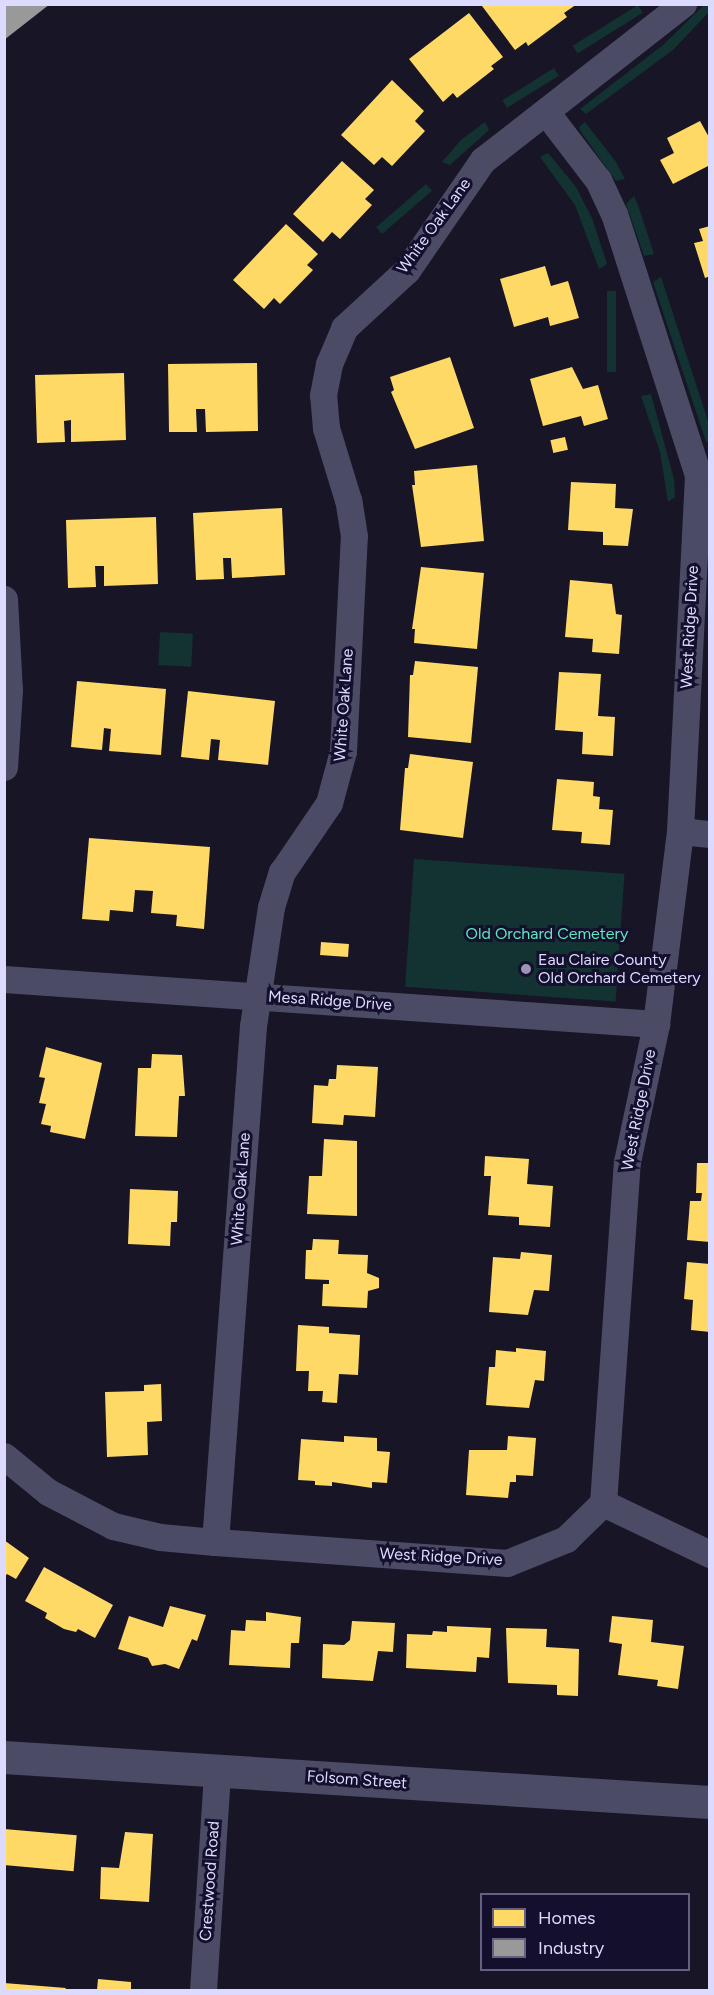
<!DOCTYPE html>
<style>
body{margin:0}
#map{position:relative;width:714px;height:1995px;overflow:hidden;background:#181526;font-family:Figtree,sans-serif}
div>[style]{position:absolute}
.green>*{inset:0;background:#133232;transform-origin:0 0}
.homes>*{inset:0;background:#ffd966;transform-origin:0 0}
.industry>*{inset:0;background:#999}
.minor>*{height:27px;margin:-13.5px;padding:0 13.5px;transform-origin:13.5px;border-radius:13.5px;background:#4b4b66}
.tertiary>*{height:33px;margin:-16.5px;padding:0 16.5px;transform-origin:16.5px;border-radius:16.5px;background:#4b4b66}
.dots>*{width:16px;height:16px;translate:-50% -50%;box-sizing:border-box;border:3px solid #130f2c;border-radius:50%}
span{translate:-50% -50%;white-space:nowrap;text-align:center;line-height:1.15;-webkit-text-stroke:6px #130f2c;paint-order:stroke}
.street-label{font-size:16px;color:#dddaff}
.park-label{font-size:16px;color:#5de8c0}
.poi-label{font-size:16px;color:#dddaff}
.left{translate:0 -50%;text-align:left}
.frame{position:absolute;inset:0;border:6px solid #dddaff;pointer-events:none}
.legend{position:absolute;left:480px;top:1893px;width:210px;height:78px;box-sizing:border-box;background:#130f2c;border:2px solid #646080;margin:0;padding:8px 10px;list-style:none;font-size:18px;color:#dddaff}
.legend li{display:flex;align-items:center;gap:12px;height:30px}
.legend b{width:30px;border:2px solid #646080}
</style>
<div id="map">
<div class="green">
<div style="left:638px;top:5px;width:9px;height:77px;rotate:58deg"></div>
<div style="clip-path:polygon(704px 5px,709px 5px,709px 12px,673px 50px,586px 114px,580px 109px,663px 45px)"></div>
<div style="left:554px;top:68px;width:9px;height:61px;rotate:58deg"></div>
<div style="clip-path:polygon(485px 122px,489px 130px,450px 165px,442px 162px,461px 140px)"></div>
<div style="clip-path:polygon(585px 122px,616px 162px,625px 179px,616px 181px,581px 132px,579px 127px)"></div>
<div style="clip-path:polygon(548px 153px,576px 187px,592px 218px,607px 264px,599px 269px,575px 205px,540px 157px)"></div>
<div style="left:426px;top:184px;width:9px;height:66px;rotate:49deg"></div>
<div style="clip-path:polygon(634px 196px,639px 208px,654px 254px,644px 256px,626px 204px)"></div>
<div style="clip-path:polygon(661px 277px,709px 424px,709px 442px,706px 442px,653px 282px)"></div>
<div style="left:607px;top:291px;width:9px;height:81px"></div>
<div style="clip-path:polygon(651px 394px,674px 479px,675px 497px,668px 502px,660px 452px,641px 396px)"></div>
<div style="left:160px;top:632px;width:33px;height:33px;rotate:3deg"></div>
<div style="left:414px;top:859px;width:211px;height:128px;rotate:4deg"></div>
</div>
<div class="homes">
<div style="clip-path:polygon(577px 4px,564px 13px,567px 17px,528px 46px,526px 42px,515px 50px,482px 6px)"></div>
<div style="clip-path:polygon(469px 13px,503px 57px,491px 66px,494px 69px,457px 98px,453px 93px,443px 102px,409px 59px)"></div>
<div style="clip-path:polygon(392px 80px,424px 111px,415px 121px,425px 131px,392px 166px,382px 157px,374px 165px,341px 135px)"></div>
<div style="clip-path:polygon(700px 121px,710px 139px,710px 165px,673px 184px,660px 160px,674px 153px,667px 138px)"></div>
<div style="clip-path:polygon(342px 161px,374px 190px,365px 199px,372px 205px,340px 239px,332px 232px,323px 242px,293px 214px)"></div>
<div style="clip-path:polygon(286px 224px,318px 254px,307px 265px,313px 270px,280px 304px,274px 298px,264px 309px,233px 280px)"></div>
<div style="clip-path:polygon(710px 226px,710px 276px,705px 278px,694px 243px,703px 241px,699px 229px)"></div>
<div style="clip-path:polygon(545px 266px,551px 286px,568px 281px,579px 318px,550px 326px,548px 317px,514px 327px,500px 279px)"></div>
<div style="clip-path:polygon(450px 357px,474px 428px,415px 449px,391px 392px,394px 390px,390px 377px)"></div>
<div style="clip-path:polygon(257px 363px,258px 431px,206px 432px,205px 409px,196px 409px,197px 432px,169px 432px,168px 364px)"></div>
<div style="clip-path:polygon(572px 367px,583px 389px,598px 385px,608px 419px,584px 426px,581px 416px,543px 426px,530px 379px)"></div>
<div style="clip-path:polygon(124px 373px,126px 440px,71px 442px,71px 420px,64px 421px,65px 442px,37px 443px,35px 375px)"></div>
<div style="left:565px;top:437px;width:13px;height:15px;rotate:77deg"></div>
<div style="clip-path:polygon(477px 465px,484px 541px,421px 547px,412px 485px,415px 485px,414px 471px)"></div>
<div style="clip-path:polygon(571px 482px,616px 484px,615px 508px,633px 509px,628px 546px,603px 545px,603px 532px,568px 530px)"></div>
<div style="clip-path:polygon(282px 508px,285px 575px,232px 578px,231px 558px,223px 558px,224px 579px,196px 580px,193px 513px)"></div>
<div style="clip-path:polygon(156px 517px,158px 584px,104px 586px,104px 566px,95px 566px,96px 587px,68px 588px,66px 520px)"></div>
<div style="clip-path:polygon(421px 567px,484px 573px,477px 649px,414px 643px,415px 629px,412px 629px)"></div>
<div style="clip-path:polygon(570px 580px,612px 584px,616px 614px,622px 615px,619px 654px,592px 652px,593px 639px,565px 637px)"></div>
<div style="clip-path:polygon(415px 661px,478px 667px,471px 743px,408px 737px,410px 675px,413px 675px)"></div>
<div style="clip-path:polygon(559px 672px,601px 674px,598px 716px,615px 717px,613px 756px,582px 754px,583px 732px,555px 730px)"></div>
<div style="clip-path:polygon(77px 681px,166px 689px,161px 755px,109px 751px,111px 729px,104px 728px,102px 750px,71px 747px)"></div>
<div style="clip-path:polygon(188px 691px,275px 701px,268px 765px,218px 760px,220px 740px,211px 739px,209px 760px,181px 757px)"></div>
<div style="clip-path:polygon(410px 754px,473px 762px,463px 838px,400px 830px,405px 768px,408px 768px)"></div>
<div style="clip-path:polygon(557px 779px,594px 782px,593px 796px,600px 797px,599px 809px,613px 810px,610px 845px,581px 843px,582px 832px,552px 830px)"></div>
<div style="clip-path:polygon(89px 838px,210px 847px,204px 929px,176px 926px,177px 915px,151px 913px,153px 891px,135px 890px,133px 912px,110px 910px,109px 921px,82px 919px)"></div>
<div style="left:321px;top:942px;width:28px;height:13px;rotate:4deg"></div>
<div style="clip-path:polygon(46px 1047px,102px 1063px,85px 1139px,50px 1132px,51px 1126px,41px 1124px,46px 1104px,39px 1103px,45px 1078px,39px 1077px)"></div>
<div style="clip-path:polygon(152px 1054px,182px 1055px,185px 1096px,179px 1096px,177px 1137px,135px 1136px,138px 1068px,151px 1068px)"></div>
<div style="clip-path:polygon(337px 1065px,378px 1067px,375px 1117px,344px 1115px,343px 1125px,312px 1123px,314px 1085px,328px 1086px,329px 1079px,336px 1079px)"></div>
<div style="clip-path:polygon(324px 1139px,357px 1141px,357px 1216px,307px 1214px,309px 1176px,322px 1176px)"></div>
<div style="clip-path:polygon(485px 1156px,529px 1159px,527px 1184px,553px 1186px,550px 1227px,519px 1225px,519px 1217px,488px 1215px,491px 1176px,484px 1176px)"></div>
<div style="clip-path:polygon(697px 1163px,710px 1163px,710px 1242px,687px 1240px,690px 1201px,701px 1201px,702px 1193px,696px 1193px)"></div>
<div style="clip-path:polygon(130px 1189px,178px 1191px,177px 1222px,171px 1222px,170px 1246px,128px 1244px)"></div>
<div style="clip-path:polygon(313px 1239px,339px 1240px,338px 1254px,368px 1255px,367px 1273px,379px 1278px,379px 1288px,368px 1291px,367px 1308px,322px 1306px,323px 1284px,329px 1284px,329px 1280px,305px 1279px,306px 1250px,312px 1250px)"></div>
<div style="clip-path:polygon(521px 1252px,552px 1255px,549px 1291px,534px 1290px,528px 1315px,489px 1312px,493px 1257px,520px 1259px)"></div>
<div style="clip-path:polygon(687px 1262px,710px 1264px,710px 1332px,691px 1330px,693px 1300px,684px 1299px)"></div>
<div style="clip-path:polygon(298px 1325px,329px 1327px,329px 1333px,360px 1335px,358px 1375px,339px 1374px,337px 1403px,322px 1402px,323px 1391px,308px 1391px,309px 1371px,296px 1371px)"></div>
<div style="clip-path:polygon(516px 1348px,546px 1351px,544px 1381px,535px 1380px,529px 1408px,486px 1405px,489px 1367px,495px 1367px,496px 1350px,516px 1352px)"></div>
<div style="clip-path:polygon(161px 1384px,162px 1421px,147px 1422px,148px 1455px,107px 1457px,105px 1392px,144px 1391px,144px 1385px)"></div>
<div style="clip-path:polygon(344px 1436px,377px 1438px,377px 1451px,390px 1452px,387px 1483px,372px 1482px,372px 1488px,332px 1482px,332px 1486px,315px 1485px,315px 1481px,298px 1480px,301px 1439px,344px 1442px)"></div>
<div style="clip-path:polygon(508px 1436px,536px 1438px,533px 1476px,516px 1475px,516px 1482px,510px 1482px,508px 1498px,466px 1495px,469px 1450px,507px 1450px)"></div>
<div style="clip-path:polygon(4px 1540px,29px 1558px,16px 1579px,7px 1574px,4px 1578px)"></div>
<div style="clip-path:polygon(44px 1567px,113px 1605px,95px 1638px,78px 1629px,76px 1632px,64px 1629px,45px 1618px,47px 1613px,25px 1601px)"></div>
<div style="clip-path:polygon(170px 1606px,206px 1615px,197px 1641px,192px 1639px,179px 1669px,165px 1664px,152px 1666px,148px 1658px,118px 1649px,129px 1616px,163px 1627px)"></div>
<div style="clip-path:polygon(266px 1612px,301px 1617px,299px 1643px,291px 1643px,290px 1668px,229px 1665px,231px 1630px,245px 1631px,246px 1620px,266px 1621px)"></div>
<div style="clip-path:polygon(612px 1616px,653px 1620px,651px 1642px,684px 1646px,678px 1689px,657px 1686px,658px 1680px,618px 1675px,622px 1644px,609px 1642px)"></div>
<div style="clip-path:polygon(352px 1621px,395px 1623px,393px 1652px,378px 1651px,373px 1681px,322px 1678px,323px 1644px,344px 1645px,350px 1640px)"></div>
<div style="clip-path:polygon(447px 1626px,491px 1628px,489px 1658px,477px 1657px,476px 1672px,406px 1668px,407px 1634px,432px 1635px,433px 1631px,447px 1632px)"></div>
<div style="clip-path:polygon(506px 1628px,547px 1629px,546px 1647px,579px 1649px,578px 1696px,557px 1695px,557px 1685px,508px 1683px)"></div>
<div style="left:4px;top:1829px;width:73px;height:36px;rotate:5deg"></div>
<div style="clip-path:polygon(125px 1832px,153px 1834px,149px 1902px,100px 1899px,101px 1867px,119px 1868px)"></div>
<div style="clip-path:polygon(98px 1979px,131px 1982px,131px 1990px,97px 1990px)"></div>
<div style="clip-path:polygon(4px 1983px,66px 1988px,65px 1990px,4px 1990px)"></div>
</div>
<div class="industry">
<div style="clip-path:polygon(4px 4px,50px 4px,4px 40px)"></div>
</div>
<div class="minor">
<div style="left:4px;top:599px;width:91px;rotate:86.9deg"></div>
<div style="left:9px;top:690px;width:77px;rotate:93.7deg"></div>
<div style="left:680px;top:831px;width:30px;rotate:6deg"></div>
<div style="left:4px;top:979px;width:654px;rotate:3.95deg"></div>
<div style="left:4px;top:1456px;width:57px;rotate:39.3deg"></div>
<div style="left:48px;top:1492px;width:73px;rotate:27.6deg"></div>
<div style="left:113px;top:1526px;width:48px;rotate:13.2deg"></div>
<div style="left:160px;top:1537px;width:55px;rotate:5.2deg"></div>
<div style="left:215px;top:1542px;width:293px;rotate:4.1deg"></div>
<div style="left:507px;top:1563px;width:64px;rotate:-22.1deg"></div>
<div style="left:566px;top:1539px;width:52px;rotate:-44.2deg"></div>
<div style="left:603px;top:1503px;width:342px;rotate:-86deg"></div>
<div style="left:627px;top:1162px;width:141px;rotate:-78.1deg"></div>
<div style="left:656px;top:1024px;width:194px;rotate:-82.9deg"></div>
<div style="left:680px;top:831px;width:356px;rotate:-87.1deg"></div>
<div style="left:698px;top:475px;width:274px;rotate:-107.8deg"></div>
<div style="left:614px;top:214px;width:38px;rotate:-115deg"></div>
<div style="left:598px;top:180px;width:86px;rotate:-127.4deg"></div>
<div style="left:603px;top:1503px;width:119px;rotate:25.5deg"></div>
<div style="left:215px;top:1542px;width:517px;rotate:-85.79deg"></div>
<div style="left:253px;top:1026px;width:120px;rotate:-81.4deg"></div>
<div style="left:271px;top:907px;width:37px;rotate:-73deg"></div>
<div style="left:282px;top:872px;width:83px;rotate:-55.7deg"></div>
<div style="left:329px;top:803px;width:54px;rotate:-74.9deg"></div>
<div style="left:343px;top:751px;width:215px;rotate:-87.1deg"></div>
<div style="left:354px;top:536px;width:36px;rotate:-99deg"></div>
<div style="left:348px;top:500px;width:75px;rotate:-107deg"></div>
<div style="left:326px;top:428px;width:33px;rotate:-95deg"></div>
<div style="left:323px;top:395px;width:32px;rotate:-79deg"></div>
<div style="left:329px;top:364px;width:39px;rotate:-67deg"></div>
<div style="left:344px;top:328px;width:86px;rotate:-42.6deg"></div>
<div style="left:407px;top:270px;width:134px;rotate:-55.4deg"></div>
<div style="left:483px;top:160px;width:254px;rotate:-38deg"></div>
<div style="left:203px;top:1990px;width:219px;rotate:-86.3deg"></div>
</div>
<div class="tertiary">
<div style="left:4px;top:1757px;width:707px;rotate:3.65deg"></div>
</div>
<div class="dots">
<div style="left:526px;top:969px;background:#9895b3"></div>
</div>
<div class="street-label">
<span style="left:434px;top:226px;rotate:-54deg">White Oak Lane</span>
<span style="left:690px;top:627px;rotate:-87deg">West Ridge Drive</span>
<span style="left:344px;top:705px;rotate:-86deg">White Oak Lane</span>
<span style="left:330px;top:1001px;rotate:4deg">Mesa Ridge Drive</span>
<span style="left:639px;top:1110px;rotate:-79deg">West Ridge Drive</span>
<span style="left:241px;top:1189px;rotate:-86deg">White Oak Lane</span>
<span style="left:441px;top:1557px;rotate:3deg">West Ridge Drive</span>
<span style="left:357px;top:1780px;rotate:4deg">Folsom Street</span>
<span style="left:210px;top:1881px;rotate:-86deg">Crestwood Road</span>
</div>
<div class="park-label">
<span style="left:547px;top:934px">Old Orchard Cemetery</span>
</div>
<div class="poi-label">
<span class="left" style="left:538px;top:969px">Eau Claire County<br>Old Orchard Cemetery</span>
</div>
<div class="frame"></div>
<ul class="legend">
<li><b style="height:16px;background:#ffd966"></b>Homes</li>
<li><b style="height:16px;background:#999"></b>Industry</li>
</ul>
</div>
